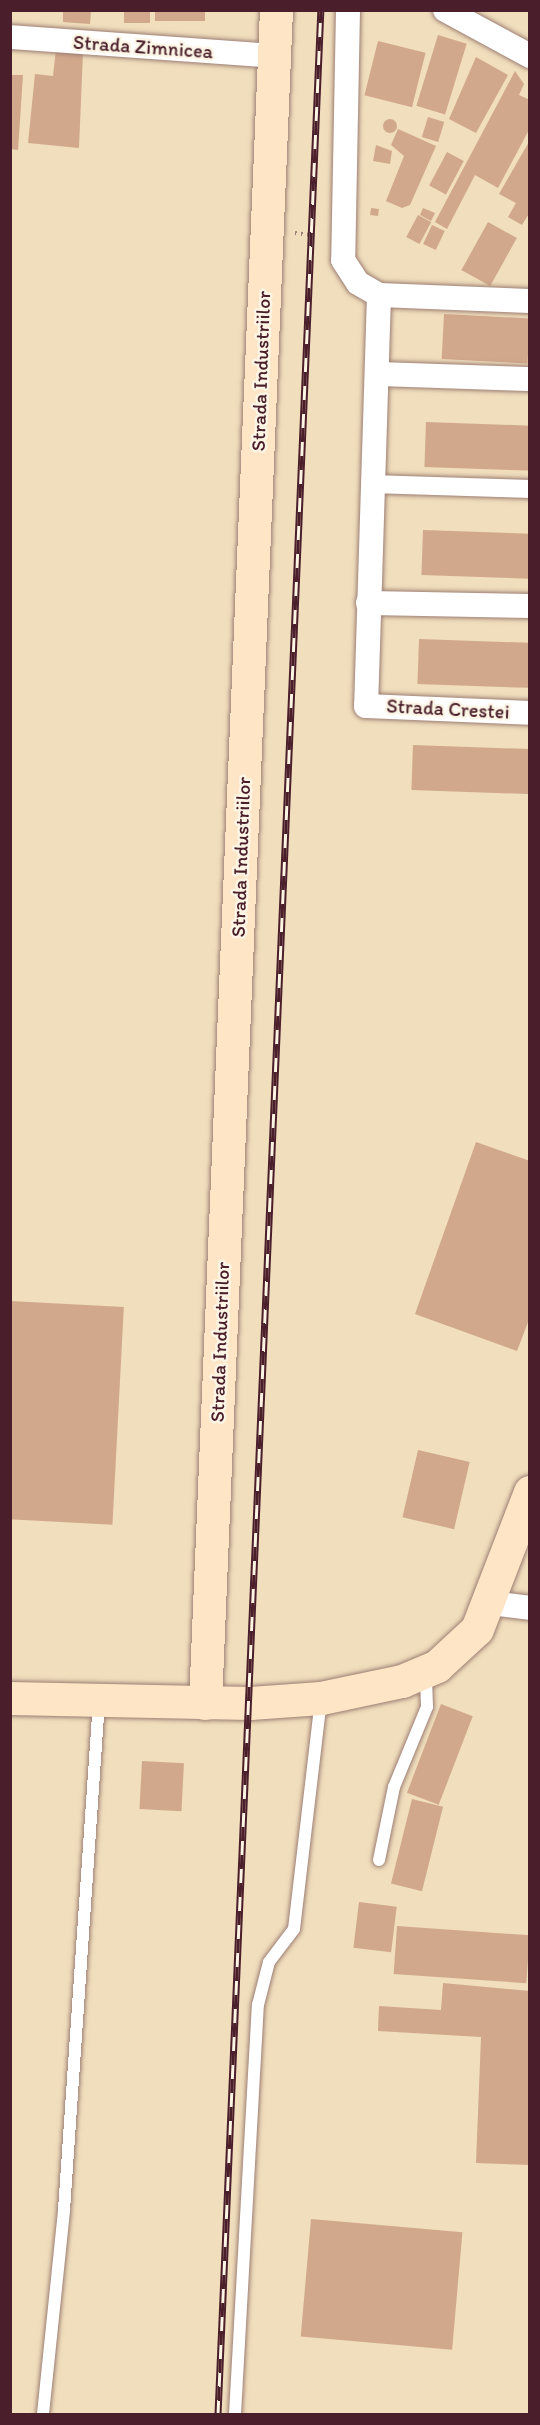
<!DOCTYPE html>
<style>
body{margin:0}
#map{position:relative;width:540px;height:2425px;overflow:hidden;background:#f0debc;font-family:Itim,sans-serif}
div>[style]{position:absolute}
.building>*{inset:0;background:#d1a88b;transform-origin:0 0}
.round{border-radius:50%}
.path>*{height:4px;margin-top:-2px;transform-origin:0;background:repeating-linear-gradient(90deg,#9d7e74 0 1.5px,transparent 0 6px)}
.roads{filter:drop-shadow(0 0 2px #9d7e74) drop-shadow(0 0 2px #9d7e74)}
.service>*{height:12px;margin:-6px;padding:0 6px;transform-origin:6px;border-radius:6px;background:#fff}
.pedestrian>*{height:18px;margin:-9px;padding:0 9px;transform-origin:9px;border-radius:9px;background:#fff}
.minor>*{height:24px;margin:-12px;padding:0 12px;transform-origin:12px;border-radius:12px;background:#fff}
.secondary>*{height:33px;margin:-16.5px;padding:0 16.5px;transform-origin:16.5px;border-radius:16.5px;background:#fde5c5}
.rail>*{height:7px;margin-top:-3.5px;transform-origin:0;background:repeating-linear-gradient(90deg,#fcf5e5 0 14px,#4a1f2b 0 28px);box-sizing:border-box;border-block:2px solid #4a1f2b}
span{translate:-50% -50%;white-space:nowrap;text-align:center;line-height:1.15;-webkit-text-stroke:5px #fcf5e5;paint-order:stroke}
.street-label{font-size:20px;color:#4a1f2b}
.frame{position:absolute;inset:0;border:12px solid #4a1f2b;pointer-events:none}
</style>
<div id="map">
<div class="building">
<div style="clip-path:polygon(63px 10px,91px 10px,90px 24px,63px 22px)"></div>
<div style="left:124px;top:10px;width:26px;height:13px"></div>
<div style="left:155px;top:10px;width:50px;height:11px"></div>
<div style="left:438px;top:35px;width:30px;height:74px;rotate:17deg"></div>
<div style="left:378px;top:41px;width:49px;height:56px;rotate:14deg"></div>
<div style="clip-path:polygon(56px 49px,83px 52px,79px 148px,28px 143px,35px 74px,53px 76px)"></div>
<div style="clip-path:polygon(476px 57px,508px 75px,476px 133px,449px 119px)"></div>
<div style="clip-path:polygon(515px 71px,524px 84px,519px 95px,530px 100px,530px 128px,498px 188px,475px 175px,447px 229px,435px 222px)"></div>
<div style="clip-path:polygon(10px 75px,23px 75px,18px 150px,10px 149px)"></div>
<div style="left:428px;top:117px;width:17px;height:21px;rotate:17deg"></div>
<div class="round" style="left:383px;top:119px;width:14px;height:14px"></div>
<div style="clip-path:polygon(398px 129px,436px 146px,410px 205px,402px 208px,386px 201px,404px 156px,391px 145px)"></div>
<div style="clip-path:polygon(530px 140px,530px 212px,522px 225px,508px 217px,516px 203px,499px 194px)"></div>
<div style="clip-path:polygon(376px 145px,392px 151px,390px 164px,373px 161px)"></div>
<div style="left:447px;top:152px;width:19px;height:38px;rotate:28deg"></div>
<div style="left:371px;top:208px;width:8px;height:7px;rotate:7deg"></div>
<div style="clip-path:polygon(423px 208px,435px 213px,431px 221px,420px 215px)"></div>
<div style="left:418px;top:215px;width:15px;height:25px;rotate:28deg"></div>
<div style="left:488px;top:222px;width:33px;height:55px;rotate:29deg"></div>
<div style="left:432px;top:225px;width:14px;height:21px;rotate:25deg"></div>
<div style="left:444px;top:314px;width:86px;height:45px;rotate:3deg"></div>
<div style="left:426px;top:422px;width:104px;height:45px;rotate:2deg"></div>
<div style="left:423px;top:530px;width:107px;height:45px;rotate:2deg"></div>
<div style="left:419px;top:639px;width:111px;height:45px;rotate:2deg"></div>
<div style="left:413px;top:745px;width:117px;height:45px;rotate:2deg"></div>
<div style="clip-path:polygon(476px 1142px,530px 1161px,530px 1317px,517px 1351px,415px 1314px)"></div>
<div style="left:10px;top:1301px;width:114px;height:218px;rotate:3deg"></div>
<div style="left:418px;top:1450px;width:53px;height:69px;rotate:13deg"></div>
<div style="left:441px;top:1704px;width:34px;height:95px;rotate:21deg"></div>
<div style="left:142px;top:1761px;width:42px;height:48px;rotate:3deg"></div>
<div style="left:412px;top:1799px;width:32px;height:87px;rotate:14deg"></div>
<div style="left:359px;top:1902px;width:38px;height:46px;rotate:7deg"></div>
<div style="left:397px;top:1926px;width:133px;height:48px;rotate:4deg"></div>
<div style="clip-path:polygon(443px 1983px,530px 1991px,530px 2165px,476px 2163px,481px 2037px,378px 2031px,379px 2006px,441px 2010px)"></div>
<div style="left:311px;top:2219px;width:152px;height:118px;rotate:5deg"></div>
</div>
<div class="path">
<div style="left:295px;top:233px;width:22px;rotate:8deg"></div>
</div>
<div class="roads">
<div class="service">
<div style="left:379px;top:1860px;width:75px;rotate:-78.4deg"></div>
<div style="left:394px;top:1787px;width:87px;rotate:-67.6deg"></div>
<div style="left:427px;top:1707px;width:33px;rotate:-92deg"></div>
<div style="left:43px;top:2414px;width:205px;rotate:-84.1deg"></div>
<div style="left:64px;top:2210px;width:510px;rotate:-86.07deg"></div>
<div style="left:235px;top:2414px;width:410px;rotate:-86.8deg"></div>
<div style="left:258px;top:2005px;width:44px;rotate:-75.7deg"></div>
<div style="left:269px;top:1962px;width:41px;rotate:-52.9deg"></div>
<div style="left:294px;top:1929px;width:233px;rotate:-83.3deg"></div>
</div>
<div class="pedestrian">
<div style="left:372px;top:484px;width:158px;rotate:1.8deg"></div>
</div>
<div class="minor">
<div style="left:348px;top:10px;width:250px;rotate:91.1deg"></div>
<div style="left:343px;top:260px;width:27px;rotate:57deg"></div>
<div style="left:358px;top:283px;width:24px;rotate:30deg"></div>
<div style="left:445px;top:10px;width:97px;rotate:28.4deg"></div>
<div style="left:10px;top:37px;width:266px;rotate:4.1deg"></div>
<div style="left:530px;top:301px;width:151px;rotate:-177.7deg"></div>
<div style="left:379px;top:295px;width:411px;rotate:91.8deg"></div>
<div style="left:366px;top:706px;width:164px;rotate:2.4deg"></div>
<div style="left:377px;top:374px;width:153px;rotate:1.9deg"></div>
<div style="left:368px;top:603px;width:162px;rotate:1.1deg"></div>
<div style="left:491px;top:1603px;width:39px;rotate:7deg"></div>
</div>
<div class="secondary">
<div style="left:10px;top:1698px;width:240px;rotate:1.2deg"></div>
<div style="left:250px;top:1703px;width:71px;rotate:-4deg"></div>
<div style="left:321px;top:1698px;width:83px;rotate:-11.9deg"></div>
<div style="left:402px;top:1681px;width:38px;rotate:-23deg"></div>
<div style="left:437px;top:1666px;width:54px;rotate:-42.8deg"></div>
<div style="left:477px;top:1629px;width:147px;rotate:-68.9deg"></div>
<div style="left:205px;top:1703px;width:1694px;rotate:-87.6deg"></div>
</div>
</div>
<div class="rail">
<div style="left:218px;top:2414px;width:2406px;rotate:-87.55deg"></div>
</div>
<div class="street-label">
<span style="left:143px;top:47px;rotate:4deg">Strada Zimnicea</span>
<span style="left:261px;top:371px;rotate:-88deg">Strada Industriilor</span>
<span style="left:448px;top:709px;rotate:3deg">Strada Crestei</span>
<span style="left:241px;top:857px;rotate:-88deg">Strada Industriilor</span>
<span style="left:220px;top:1342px;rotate:-88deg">Strada Industriilor</span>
</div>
<div class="frame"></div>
</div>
